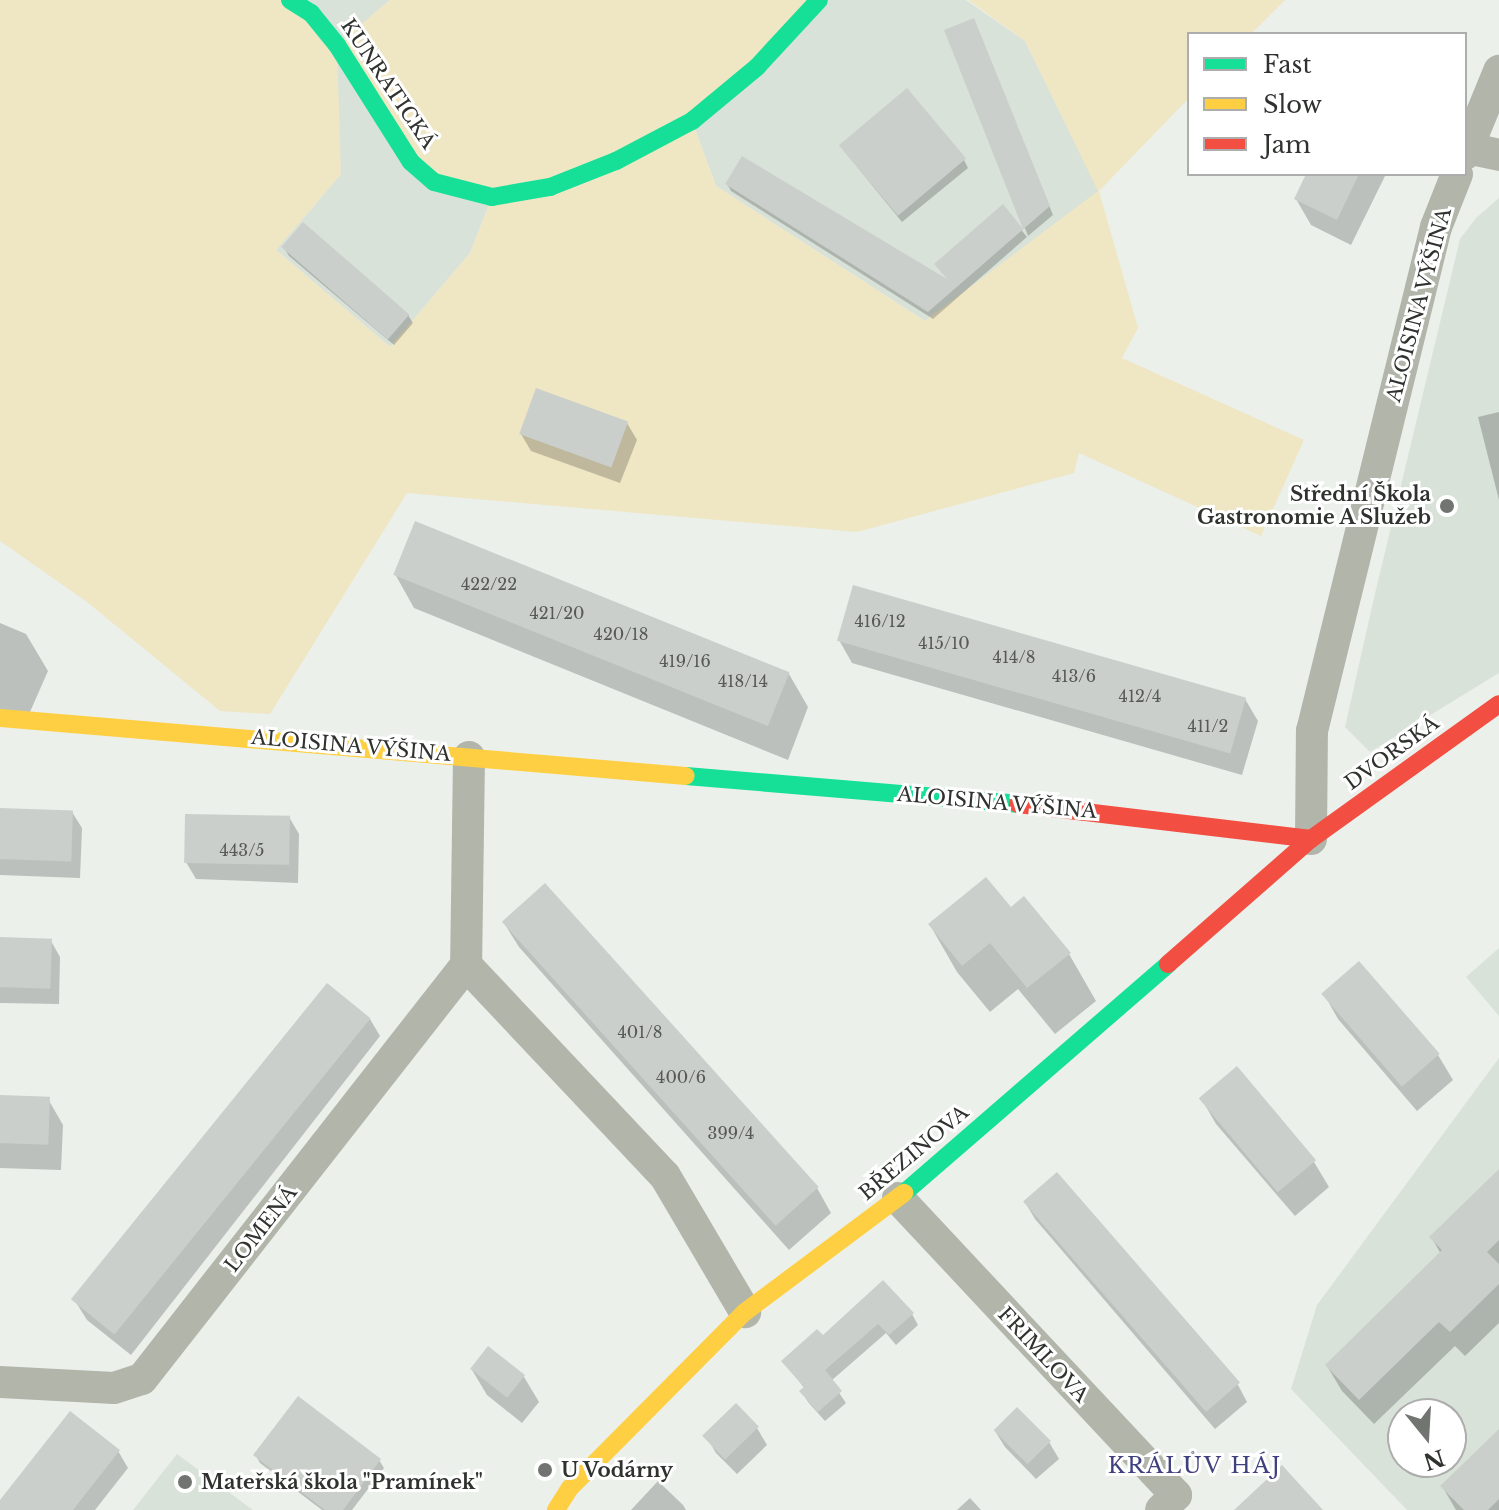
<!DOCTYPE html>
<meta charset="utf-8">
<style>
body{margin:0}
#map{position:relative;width:1499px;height:1510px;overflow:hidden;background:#ebf0eb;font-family:"Libre Baskerville",serif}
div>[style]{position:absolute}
.built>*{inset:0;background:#d9e2d9}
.green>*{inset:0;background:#efe6c4}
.shadow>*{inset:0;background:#0003}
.building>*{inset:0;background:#cbcfcc;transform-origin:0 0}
.street>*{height:32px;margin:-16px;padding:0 16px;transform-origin:16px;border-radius:16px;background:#b2b5aa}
.fast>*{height:18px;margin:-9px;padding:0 9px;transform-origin:9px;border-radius:9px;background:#16e098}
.slow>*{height:18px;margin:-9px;padding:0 9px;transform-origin:9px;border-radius:9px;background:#ffcf43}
.jam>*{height:18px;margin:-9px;padding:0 9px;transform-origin:9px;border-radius:9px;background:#f24e42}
.dots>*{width:22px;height:22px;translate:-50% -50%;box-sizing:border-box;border:4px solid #fff;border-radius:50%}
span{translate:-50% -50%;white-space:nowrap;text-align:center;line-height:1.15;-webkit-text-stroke:6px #fff;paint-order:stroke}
.number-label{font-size:16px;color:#565956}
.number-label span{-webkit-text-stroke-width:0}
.street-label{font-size:20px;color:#2f322f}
.poi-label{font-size:20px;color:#2f322f;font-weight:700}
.right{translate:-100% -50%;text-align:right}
.left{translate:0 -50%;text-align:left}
.neighbourhood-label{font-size:22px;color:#3f417e;letter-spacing:2px}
.legend{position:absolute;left:1187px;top:32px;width:280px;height:144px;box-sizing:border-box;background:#fff;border:2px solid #acadac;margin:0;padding:10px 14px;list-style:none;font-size:24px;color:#2f322f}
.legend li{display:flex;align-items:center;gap:16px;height:40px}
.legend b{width:40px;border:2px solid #acadac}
.north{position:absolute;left:1387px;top:1398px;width:80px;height:80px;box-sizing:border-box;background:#fff;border:2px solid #acadac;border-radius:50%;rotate:162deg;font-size:22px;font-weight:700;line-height:32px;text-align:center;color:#2f322f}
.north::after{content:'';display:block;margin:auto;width:28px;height:36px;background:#717471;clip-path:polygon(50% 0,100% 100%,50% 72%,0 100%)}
</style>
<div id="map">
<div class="built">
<div style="clip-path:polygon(290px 0,390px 0,337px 45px,492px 197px,470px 253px,390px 347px,276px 250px,341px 174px)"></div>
<div style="clip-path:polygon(819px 0,966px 0,1025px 41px,1099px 191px,925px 321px,716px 186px,692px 121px)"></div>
<div style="clip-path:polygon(1499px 198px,1499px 673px,1370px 752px,1345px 727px,1373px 602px,1460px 239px,1476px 218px)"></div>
<div style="clip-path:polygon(1499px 948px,1499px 1016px,1466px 977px)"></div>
<div style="clip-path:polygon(evenodd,1499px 1058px,1499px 1510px,1407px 1510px,1291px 1389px,1317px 1305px,1499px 1058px,1403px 1414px,1451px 1414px,1451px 1462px,1403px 1462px,1403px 1414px)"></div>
<div style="clip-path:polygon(177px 1454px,253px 1510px,133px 1510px)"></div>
</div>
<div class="green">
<div style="clip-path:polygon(evenodd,0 0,290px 0,337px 45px,390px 0,819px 0,692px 121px,716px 186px,925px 321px,1098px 191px,1025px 41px,968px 0,1285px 0,1251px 34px,1189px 34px,1189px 98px,1099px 191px,1138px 328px,1122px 358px,1304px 440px,1261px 536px,1079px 453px,1074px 473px,857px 532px,407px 493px,270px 714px,220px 711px,87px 602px,0 541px,0 0,337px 47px,434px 182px,492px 197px,470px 253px,390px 347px,276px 250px,341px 174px,337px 47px)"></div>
</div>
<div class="shadow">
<div style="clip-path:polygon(977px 28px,1053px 215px,1028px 236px,947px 31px)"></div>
<div style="clip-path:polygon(845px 152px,964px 160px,968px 168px,902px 222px)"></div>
<div style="clip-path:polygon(1308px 174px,1386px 174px,1351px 245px,1311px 225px,1296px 199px)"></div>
<div style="clip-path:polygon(727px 184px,951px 283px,1003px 207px,1027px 237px,933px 319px,731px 191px)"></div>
<div style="clip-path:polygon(284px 248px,408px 315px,413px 323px,394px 345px,289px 256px)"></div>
<div style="clip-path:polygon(1499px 412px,1499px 500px,1478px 417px)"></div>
<div style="clip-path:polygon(627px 423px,637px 440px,620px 483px,531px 451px,521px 434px)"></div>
<div style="clip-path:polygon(395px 574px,789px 674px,808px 707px,788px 760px,414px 608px)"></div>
<div style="clip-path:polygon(0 623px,26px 634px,48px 671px,26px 721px,0 710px)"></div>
<div style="clip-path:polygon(839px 640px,1245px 699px,1258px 721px,1242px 775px,852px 663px)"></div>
<div style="clip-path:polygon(0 810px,72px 812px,82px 828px,80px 878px,0 875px)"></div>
<div style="clip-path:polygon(289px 817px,299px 834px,298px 883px,196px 879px,186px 862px)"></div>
<div style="clip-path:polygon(545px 886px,817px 1188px,831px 1213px,789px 1250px,519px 947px,504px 923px)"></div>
<div style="clip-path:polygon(1011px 910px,1069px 954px,1096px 1001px,1055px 1034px,1018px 989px,990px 1012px,957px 972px,930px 925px)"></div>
<div style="clip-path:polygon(0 939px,51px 941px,60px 957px,59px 1004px,0 1003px)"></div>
<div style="clip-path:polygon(1324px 994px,1438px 1055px,1453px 1080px,1417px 1111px,1338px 1019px)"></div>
<div style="clip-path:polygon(370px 1019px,380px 1036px,131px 1355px,87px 1320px,77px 1304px)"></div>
<div style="clip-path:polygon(1237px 1068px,1314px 1162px,1329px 1187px,1295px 1216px,1216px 1124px,1201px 1098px)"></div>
<div style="clip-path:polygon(0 1097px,48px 1099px,63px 1125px,61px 1170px,0 1168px)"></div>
<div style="clip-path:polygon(1499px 1171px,1499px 1323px,1465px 1356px,1455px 1346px,1374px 1424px,1342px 1391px,1327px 1366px,1441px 1254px,1431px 1237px)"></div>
<div style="clip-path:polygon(1057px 1174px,1238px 1385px,1247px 1402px,1215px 1429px,1035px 1219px,1025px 1202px)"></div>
<div style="clip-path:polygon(912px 1314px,918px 1325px,896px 1345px,886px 1333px,831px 1381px,846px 1403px,825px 1421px,808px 1402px,802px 1392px,805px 1389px,784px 1362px,823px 1338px)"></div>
<div style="clip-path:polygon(488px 1349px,524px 1377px,539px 1402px,522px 1423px,487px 1395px,472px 1370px)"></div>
<div style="clip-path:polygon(757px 1428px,767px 1445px,737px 1474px,716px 1453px,706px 1436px)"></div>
<div style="clip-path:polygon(995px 1431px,1049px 1442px,1059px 1459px,1036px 1479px,1005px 1447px)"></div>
<div style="clip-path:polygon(1499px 1432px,1499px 1510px,1456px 1510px,1442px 1486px)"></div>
<div style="clip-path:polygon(118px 1451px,128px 1468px,95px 1510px,0 1510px,0 1504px)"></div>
<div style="clip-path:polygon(256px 1456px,379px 1460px,384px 1468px,352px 1510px,322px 1510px,260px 1463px)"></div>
<div style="clip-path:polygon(658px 1481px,683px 1505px,686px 1510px,631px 1510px)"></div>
<div style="clip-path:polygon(970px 1498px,981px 1510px,957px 1510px)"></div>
</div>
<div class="building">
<div style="clip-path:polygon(974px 18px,1050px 206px,928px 312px,725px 184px,742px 156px,947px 279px,934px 264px,1003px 204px,1023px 229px,944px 30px)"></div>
<div style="left:907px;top:88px;width:92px;height:89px;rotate:50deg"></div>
<div style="clip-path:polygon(1306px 174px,1359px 174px,1337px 220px,1294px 199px)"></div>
<div style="left:303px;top:222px;width:141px;height:33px;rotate:41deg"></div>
<div style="left:536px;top:388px;width:98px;height:49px;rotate:20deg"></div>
<div style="left:415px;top:521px;width:404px;height:58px;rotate:22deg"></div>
<div style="left:853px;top:585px;width:409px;height:58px;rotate:16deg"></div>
<div style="left:0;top:808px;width:73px;height:51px;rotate:2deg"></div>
<div style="left:185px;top:814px;width:105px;height:49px;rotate:1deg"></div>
<div style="clip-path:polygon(986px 877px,1011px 907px,1024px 896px,1071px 953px,1027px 988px,990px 943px,962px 966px,928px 924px)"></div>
<div style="left:545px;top:883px;width:409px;height:58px;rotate:48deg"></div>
<div style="left:0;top:937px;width:52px;height:50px;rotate:2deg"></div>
<div style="left:1359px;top:961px;width:123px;height:50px;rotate:49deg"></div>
<div style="left:327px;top:983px;width:56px;height:407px;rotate:39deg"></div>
<div style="left:1237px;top:1066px;width:123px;height:50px;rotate:50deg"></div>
<div style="left:0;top:1095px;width:50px;height:48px;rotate:2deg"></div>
<div style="clip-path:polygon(1499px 1169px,1499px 1240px,1487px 1252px,1499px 1264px,1499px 1284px,1450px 1332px,1439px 1322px,1359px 1400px,1325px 1365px,1442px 1250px,1429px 1237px)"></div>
<div style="left:1057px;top:1172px;width:279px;height:45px;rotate:49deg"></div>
<div style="clip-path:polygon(883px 1280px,914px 1313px,889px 1335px,878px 1324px,825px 1370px,842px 1391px,818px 1412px,799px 1391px,804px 1387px,781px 1361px,817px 1329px,823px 1335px)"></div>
<div style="left:488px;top:1346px;width:47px;height:29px;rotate:38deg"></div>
<div style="clip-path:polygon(298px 1396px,381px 1459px,343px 1510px,325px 1510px,253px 1455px)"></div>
<div style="left:736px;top:1403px;width:33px;height:47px;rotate:46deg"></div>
<div style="left:1017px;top:1407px;width:48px;height:33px;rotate:45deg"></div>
<div style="clip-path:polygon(70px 1411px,120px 1450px,73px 1510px,0 1510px,0 1500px)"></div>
<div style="clip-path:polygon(1499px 1429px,1499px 1499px,1488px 1510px,1464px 1510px,1440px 1486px)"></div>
<div style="clip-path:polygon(1282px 1465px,1323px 1510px,1234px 1510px)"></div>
</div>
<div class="street">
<div style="left:1467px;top:148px;width:33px;rotate:12deg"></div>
<div style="left:1465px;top:154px;width:90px;rotate:-67.7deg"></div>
<div style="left:469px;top:757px;width:208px;rotate:90.8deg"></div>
<div style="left:466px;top:965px;width:290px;rotate:46.7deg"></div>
<div style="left:665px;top:1176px;width:158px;rotate:59.5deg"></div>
<div style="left:1311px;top:839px;width:108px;rotate:-89.5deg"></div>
<div style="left:1312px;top:731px;width:519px;rotate:-76.18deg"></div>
<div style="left:1436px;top:227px;width:57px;rotate:-68.4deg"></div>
<div style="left:898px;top:1198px;width:407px;rotate:46.9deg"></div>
<div style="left:1176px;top:1495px;width:21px;rotate:135deg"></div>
<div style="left:0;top:1382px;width:114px;rotate:3deg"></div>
<div style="left:114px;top:1388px;width:29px;rotate:-18deg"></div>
<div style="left:142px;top:1379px;width:526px;rotate:-51.95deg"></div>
</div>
<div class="fast">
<div style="left:290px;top:0;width:25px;rotate:32deg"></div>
<div style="left:311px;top:13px;width:41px;rotate:50.9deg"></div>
<div style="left:337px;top:45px;width:138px;rotate:57.7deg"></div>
<div style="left:411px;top:162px;width:30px;rotate:41deg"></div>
<div style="left:434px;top:182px;width:60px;rotate:14.5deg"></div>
<div style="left:492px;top:197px;width:59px;rotate:-9.8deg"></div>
<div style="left:550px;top:187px;width:71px;rotate:-21.5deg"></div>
<div style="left:616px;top:161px;width:86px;rotate:-27.8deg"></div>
<div style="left:692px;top:121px;width:85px;rotate:-39.7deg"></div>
<div style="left:757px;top:67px;width:91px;rotate:-47.2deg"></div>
<div style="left:686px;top:776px;width:333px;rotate:4.8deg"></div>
<div style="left:904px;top:1193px;width:349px;rotate:-40.9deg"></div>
</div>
<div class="slow">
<div style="left:0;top:718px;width:688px;rotate:4.83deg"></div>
<div style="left:556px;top:1510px;width:26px;rotate:-58deg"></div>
<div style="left:570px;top:1488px;width:248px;rotate:-45.2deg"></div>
<div style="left:745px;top:1312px;width:199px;rotate:-36.8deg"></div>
</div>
<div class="jam">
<div style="left:1018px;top:804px;width:295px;rotate:6.8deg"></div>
<div style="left:1168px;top:964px;width:190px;rotate:-41.2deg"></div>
<div style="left:1311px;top:839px;width:231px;rotate:-35.7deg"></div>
</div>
<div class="dots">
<div style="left:1447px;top:506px;background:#717471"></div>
<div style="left:545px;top:1470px;background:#717471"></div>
<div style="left:185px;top:1482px;background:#717471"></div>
</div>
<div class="number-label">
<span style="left:489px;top:584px">422/22</span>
<span style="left:557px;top:613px">421/20</span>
<span style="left:880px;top:621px">416/12</span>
<span style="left:621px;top:634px">420/18</span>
<span style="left:944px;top:643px">415/10</span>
<span style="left:1014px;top:657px">414/8</span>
<span style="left:685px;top:661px">419/16</span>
<span style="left:1074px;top:676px">413/6</span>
<span style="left:743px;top:681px">418/14</span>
<span style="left:1140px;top:696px">412/4</span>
<span style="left:1208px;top:726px">411/2</span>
<span style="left:242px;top:850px">443/5</span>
<span style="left:640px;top:1032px">401/8</span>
<span style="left:681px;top:1077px">400/6</span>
<span style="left:731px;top:1133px">399/4</span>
</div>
<div class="street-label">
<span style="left:388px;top:84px;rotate:56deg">KUNRATICKÁ</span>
<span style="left:1419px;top:305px;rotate:-75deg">ALOISINA VÝŠINA</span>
<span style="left:351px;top:746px;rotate:5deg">ALOISINA VÝŠINA</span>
<span style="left:1392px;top:753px;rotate:-36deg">DVORSKÁ</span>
<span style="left:997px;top:803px;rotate:5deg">ALOISINA VÝŠINA</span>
<span style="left:914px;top:1153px;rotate:-40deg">BŘEZINOVA</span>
<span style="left:261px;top:1229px;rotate:-52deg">LOMENÁ</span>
<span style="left:1043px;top:1355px;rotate:47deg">FRIMLOVA</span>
</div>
<div class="poi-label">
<span class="right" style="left:1431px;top:506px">Střední Škola<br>Gastronomie A Služeb</span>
<span class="left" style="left:561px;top:1470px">U Vodárny</span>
<span class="left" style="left:201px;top:1482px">Mateřská škola "Pramínek"</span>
</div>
<div class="neighbourhood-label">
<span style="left:1195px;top:1466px">KRÁLŮV HÁJ</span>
</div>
<ul class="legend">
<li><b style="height:10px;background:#16e098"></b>Fast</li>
<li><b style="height:10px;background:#ffcf43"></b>Slow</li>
<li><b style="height:10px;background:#f24e42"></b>Jam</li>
</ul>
<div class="north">N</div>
</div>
